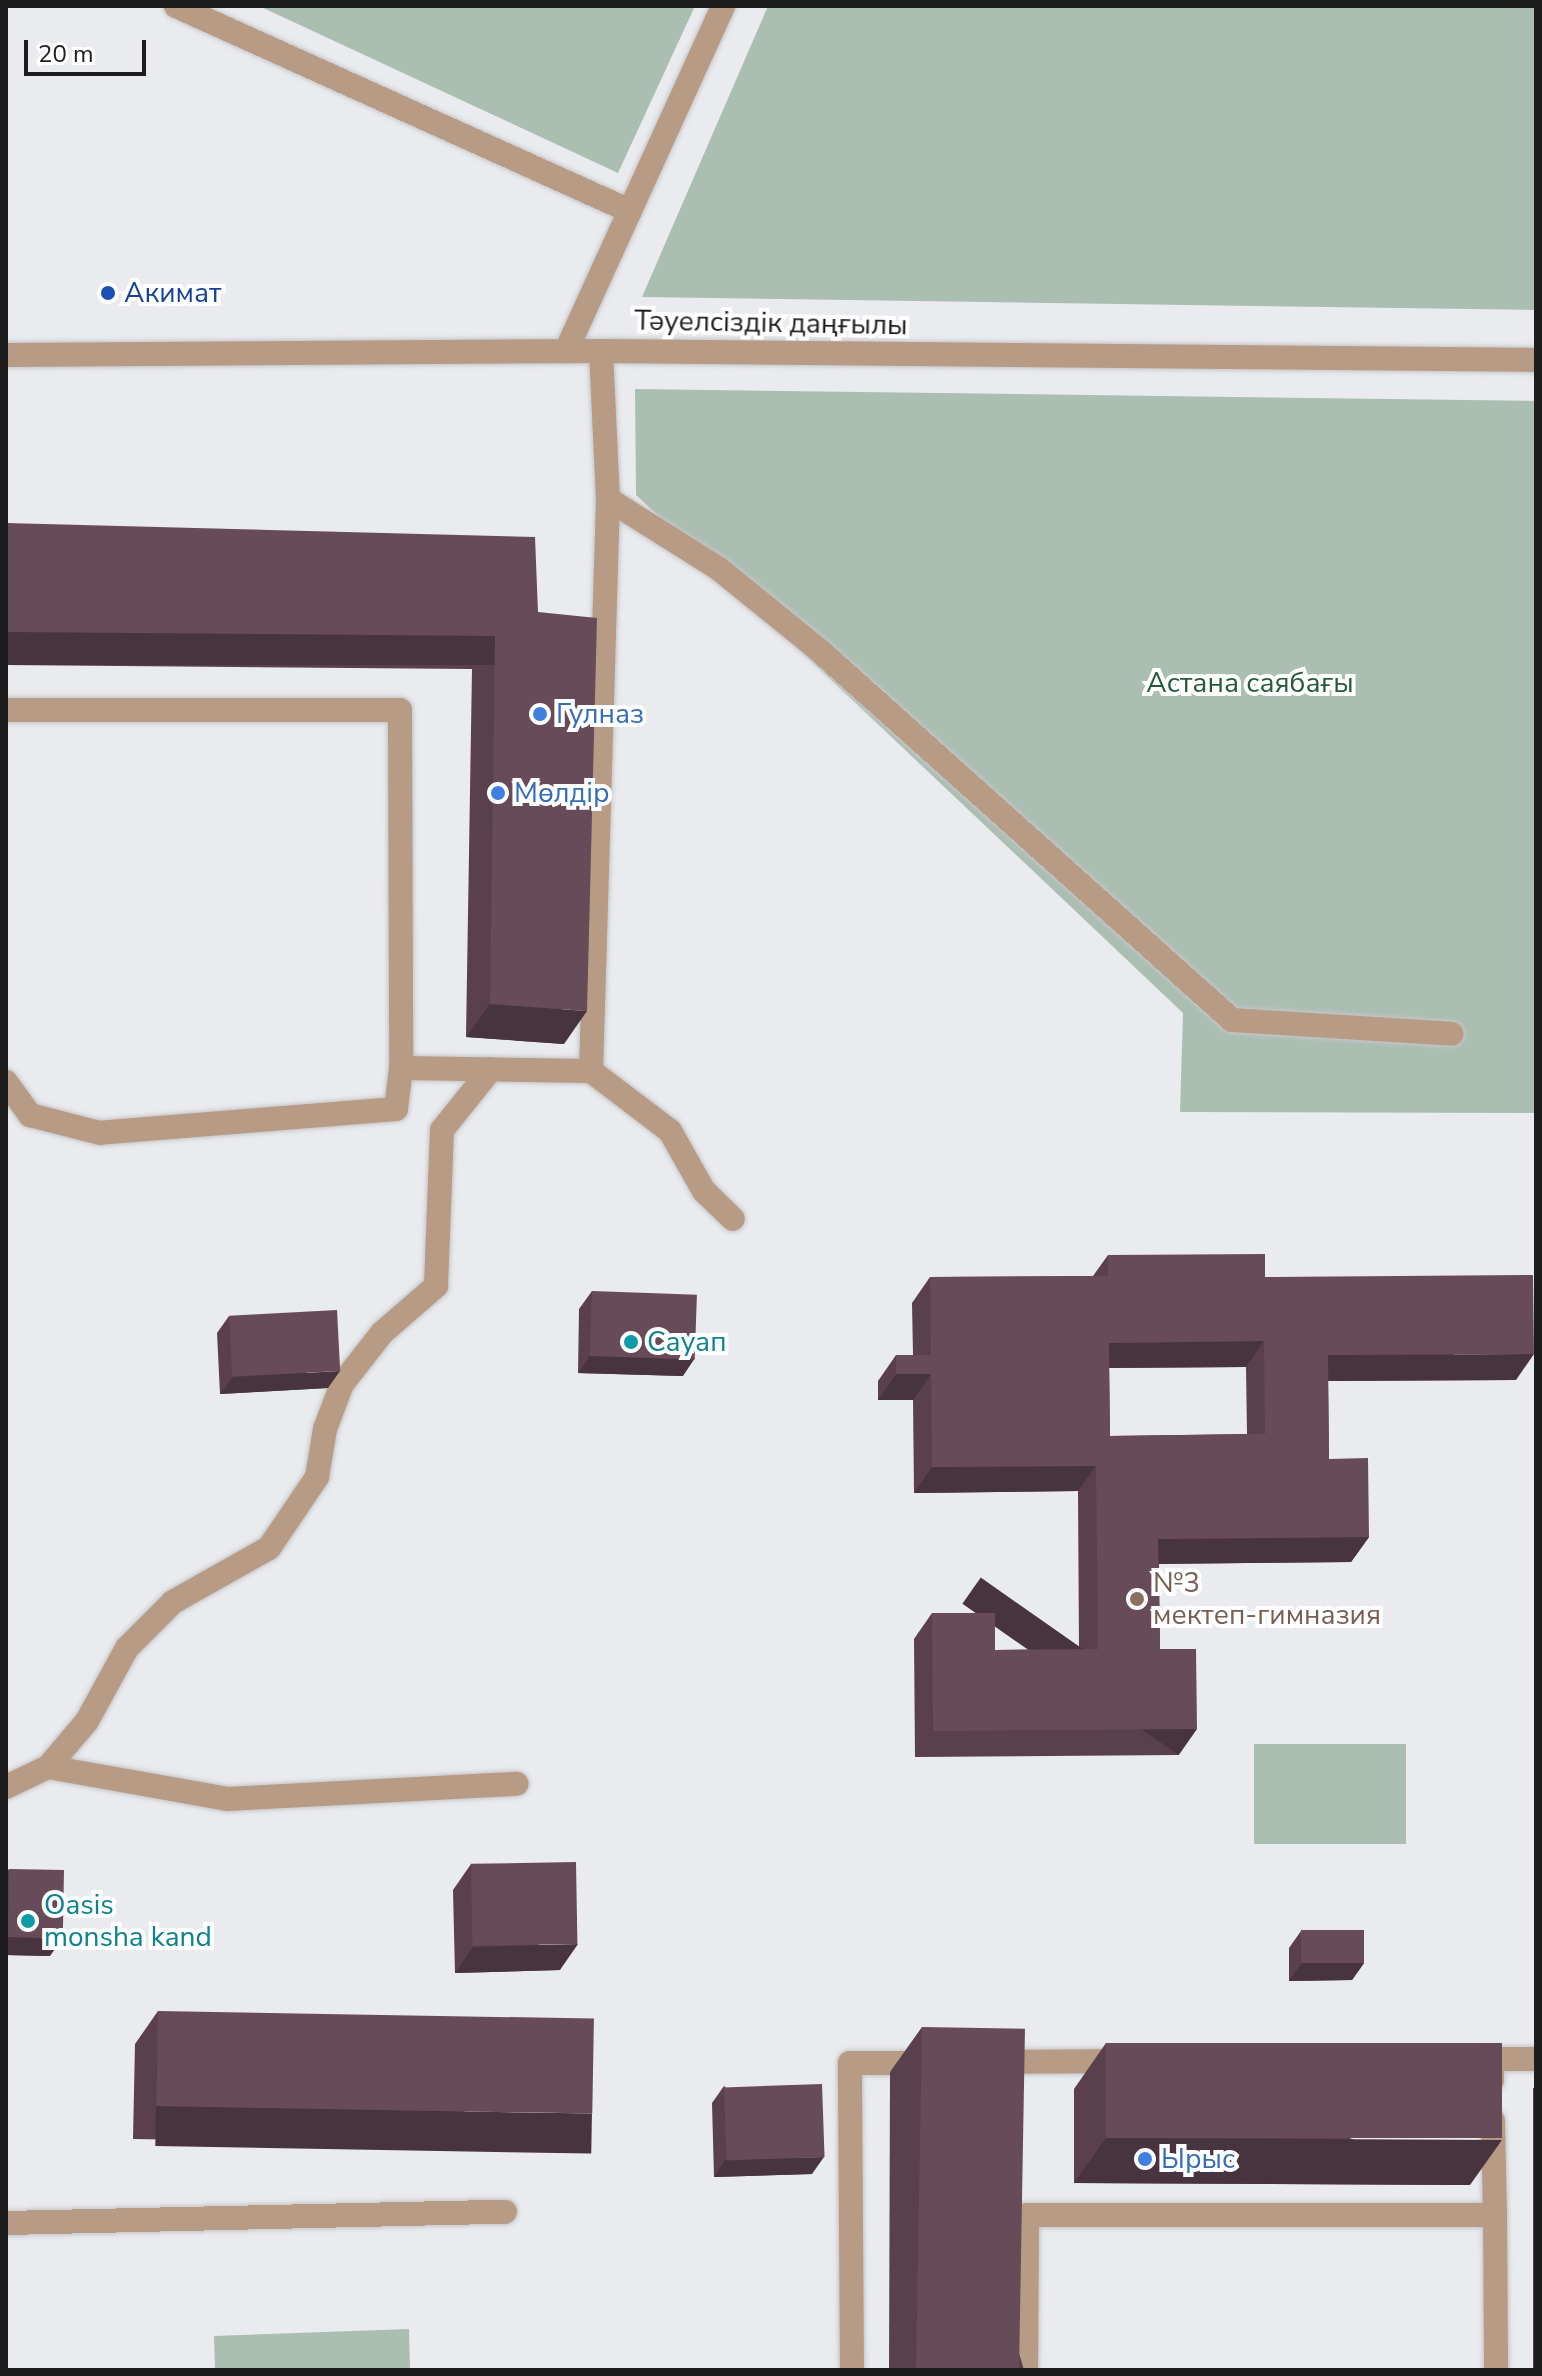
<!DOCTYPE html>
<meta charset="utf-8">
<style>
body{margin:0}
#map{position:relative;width:1542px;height:2376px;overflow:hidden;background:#eaebee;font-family:"Nunito Sans",sans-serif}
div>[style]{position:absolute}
.green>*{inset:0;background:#abbeb2;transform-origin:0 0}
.roads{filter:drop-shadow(0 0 2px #c5c6c9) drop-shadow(0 0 2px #c5c6c9)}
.minor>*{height:24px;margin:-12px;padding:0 12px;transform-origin:12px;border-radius:12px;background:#b89b85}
.wall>*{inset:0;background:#59404c;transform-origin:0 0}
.shaded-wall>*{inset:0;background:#48343e;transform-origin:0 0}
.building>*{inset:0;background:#674b58;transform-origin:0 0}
.dots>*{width:22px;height:22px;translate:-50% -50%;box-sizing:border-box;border:4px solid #fff;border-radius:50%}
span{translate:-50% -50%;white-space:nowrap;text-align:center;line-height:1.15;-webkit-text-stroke:8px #fff;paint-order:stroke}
.transit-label{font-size:28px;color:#164399}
.left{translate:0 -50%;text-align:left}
.street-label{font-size:28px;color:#1d1d1e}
.park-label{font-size:28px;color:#265a3e}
.shop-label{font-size:28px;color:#366cbe}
.culture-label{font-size:28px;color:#0d838f}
.education-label{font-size:28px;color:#785e54}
.frame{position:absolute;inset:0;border:8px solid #1d1d1e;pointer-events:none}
.scale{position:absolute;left:24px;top:40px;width:122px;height:36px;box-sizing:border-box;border:4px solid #1d1d1e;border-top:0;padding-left:10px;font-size:24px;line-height:28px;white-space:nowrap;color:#1d1d1e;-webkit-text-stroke:6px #fff;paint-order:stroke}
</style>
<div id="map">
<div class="green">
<div style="clip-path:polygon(259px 6px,695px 6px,618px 173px)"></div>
<div style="clip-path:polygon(768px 6px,1536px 6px,1536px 310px,642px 297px)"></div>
<div style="clip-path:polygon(635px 389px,1536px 401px,1536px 1113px,1180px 1112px,1183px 1013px,636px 495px)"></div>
<div style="left:1254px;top:1744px;width:152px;height:100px"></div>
<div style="clip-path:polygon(409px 2329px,410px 2370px,215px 2370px,214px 2336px)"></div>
</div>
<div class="roads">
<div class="minor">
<div style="left:176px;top:6px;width:498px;rotate:24.3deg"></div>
<div style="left:566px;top:351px;width:379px;rotate:-65.5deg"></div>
<div style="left:601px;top:351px;width:148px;rotate:87.3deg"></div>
<div style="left:608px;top:499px;width:572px;rotate:91.7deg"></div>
<div style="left:591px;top:1071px;width:99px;rotate:37.2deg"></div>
<div style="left:670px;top:1131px;width:69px;rotate:60.5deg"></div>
<div style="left:704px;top:1191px;width:40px;rotate:44deg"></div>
<div style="left:6px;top:355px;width:595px;rotate:-0.39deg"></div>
<div style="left:601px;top:351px;width:935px;rotate:0.55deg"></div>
<div style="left:608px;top:499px;width:131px;rotate:32.2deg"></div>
<div style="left:719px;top:569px;width:129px;rotate:39deg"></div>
<div style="left:819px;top:650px;width:554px;rotate:41.86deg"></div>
<div style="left:1232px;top:1020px;width:220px;rotate:3.6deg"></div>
<div style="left:6px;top:710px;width:394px"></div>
<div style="left:400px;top:710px;width:358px;rotate:89.8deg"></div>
<div style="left:401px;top:1068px;width:41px;rotate:97deg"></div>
<div style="left:396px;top:1109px;width:297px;rotate:175.4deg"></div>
<div style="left:100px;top:1133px;width:72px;rotate:-165.6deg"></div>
<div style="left:30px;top:1115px;width:41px;rotate:-126deg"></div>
<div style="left:401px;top:1068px;width:190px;rotate:0.9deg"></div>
<div style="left:48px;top:1767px;width:182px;rotate:10.1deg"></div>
<div style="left:227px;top:1799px;width:290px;rotate:-3deg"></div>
<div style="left:6px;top:1787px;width:47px;rotate:-25.5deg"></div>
<div style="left:48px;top:1767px;width:60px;rotate:-49.7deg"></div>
<div style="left:87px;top:1721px;width:83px;rotate:-61.3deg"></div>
<div style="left:127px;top:1648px;width:65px;rotate:-45deg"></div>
<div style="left:173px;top:1602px;width:110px;rotate:-29.4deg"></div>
<div style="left:269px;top:1548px;width:86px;rotate:-55.9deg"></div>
<div style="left:317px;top:1477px;width:49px;rotate:-80.5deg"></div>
<div style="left:325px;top:1429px;width:48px;rotate:-69.3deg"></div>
<div style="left:342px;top:1384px;width:65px;rotate:-51.9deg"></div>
<div style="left:382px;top:1333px;width:72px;rotate:-41deg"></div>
<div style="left:436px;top:1286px;width:156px;rotate:-87.8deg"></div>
<div style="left:442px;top:1130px;width:78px;rotate:-51.2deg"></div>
<div style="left:994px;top:2062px;width:131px;rotate:-0.4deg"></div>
<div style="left:1492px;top:2080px;width:21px;rotate:-90deg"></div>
<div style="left:1492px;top:2059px;width:44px"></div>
<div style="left:1493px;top:2121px;width:94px;rotate:88.8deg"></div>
<div style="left:6px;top:2223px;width:499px;rotate:-1.3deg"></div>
<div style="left:852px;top:2370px;width:307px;rotate:-90.4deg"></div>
<div style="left:850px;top:2063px;width:79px"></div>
<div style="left:1026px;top:2370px;width:155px;rotate:-89.6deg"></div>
<div style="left:1027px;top:2215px;width:468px"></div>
<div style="left:1495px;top:2215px;width:155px;rotate:89.6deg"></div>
</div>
</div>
<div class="wall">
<div style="clip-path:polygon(6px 523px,538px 612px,564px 1044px,466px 1037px,472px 669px,6px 665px)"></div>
<div style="clip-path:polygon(evenodd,1108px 1255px,1265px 1277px,1516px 1380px,1328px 1381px,1329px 1459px,1369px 1537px,1351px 1562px,1159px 1564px,1160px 1649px,1179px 1755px,915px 1757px,914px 1639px,932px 1613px,995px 1650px,1079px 1649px,1078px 1491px,914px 1493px,913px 1400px,878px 1400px,878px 1381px,896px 1355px,913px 1355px,912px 1303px,930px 1277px,1093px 1276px,1108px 1255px,1246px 1367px,1247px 1434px,1110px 1436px,1109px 1368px,1246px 1367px)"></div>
<div style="clip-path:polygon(592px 1291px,683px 1376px,578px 1373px,579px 1309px)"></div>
<div style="clip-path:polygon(229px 1316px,328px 1388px,220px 1394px,217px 1333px)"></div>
<div style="clip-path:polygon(471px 1864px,560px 1970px,455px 1973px,453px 1890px)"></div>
<div style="clip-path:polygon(9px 1869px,50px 1956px,6px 1955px,6px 1873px)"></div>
<div style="clip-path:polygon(1301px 1931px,1364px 1963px,1352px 1980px,1289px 1981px,1289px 1948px)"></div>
<div style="clip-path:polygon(158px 2011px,569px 2146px,133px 2139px,135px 2044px)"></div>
<div style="clip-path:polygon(922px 2027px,1024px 2370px,889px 2370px,890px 2072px)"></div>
<div style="clip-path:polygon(1106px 2043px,1470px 2185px,1074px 2183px,1074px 2089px)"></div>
<div style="clip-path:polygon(724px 2086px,812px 2174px,714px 2177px,712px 2103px)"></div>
<div style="left:1536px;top:2088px;width:282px;height:3px;rotate:90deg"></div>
</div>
<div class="shaded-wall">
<div style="left:6px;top:632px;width:489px;height:33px"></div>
<div style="clip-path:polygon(490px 1004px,587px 1011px,564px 1044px,466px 1037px)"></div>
<div style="clip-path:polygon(1264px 1341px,1246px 1367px,1091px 1368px,1109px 1343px)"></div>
<div style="clip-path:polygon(1534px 1354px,1516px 1380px,1310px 1381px,1328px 1355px)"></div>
<div style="clip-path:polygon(590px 1356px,695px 1358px,683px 1376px,578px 1373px)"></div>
<div style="clip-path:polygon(340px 1371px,328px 1388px,220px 1394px,233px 1377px)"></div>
<div style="clip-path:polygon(896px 1374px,931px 1374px,913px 1400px,878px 1400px)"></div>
<div style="clip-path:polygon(1096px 1466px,1078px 1491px,914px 1493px,932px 1467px)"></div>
<div style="clip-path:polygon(1369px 1537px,1351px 1562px,1140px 1564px,1158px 1539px)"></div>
<div style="left:1197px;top:1729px;width:32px;height:264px;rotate:125deg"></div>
<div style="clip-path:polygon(8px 1937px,62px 1939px,50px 1956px,6px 1955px,6px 1940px)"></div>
<div style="clip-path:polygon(578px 1944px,560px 1970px,455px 1973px,473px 1947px)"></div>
<div style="clip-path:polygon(1302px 1963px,1364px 1963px,1352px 1980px,1289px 1981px)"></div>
<div style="left:156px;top:2106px;width:436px;height:40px;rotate:1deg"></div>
<div style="clip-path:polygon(1106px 2138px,1502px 2140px,1470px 2185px,1074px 2183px)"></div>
<div style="clip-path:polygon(824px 2157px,812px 2174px,714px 2177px,726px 2159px)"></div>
</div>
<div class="building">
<div style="clip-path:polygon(6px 523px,535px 537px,538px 612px,597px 618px,587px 1011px,490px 1004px,495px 636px,6px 632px)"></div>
<div style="clip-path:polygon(evenodd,1265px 1254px,1265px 1277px,1533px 1275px,1534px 1354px,1328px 1355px,1329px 1459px,1368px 1458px,1369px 1537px,1158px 1539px,1160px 1649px,1196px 1649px,1197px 1729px,933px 1731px,932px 1613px,995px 1613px,995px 1650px,1098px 1649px,1096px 1466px,932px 1467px,931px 1374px,896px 1374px,896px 1355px,931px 1355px,930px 1277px,1108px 1276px,1108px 1255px,1265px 1254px,1264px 1341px,1265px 1434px,1110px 1436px,1109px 1343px,1264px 1341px)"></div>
<div style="left:592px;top:1291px;width:105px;height:65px;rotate:2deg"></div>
<div style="left:337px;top:1310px;width:61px;height:108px;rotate:87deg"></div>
<div style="left:576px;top:1862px;width:82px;height:105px;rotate:89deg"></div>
<div style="left:9px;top:1869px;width:55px;height:68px;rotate:1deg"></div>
<div style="left:1364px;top:1930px;width:33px;height:63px;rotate:90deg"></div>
<div style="left:158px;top:2011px;width:436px;height:95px;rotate:1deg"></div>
<div style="left:922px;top:2027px;width:103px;height:343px;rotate:1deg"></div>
<div style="left:1106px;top:2043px;width:396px;height:95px"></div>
<div style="left:822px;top:2084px;width:73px;height:98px;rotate:88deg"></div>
</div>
<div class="dots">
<div style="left:108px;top:293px;background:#1a4fb4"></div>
<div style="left:540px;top:714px;background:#3f7fe0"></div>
<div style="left:498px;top:793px;background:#3f7fe0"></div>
<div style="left:631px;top:1342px;background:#0f9aa8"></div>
<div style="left:1137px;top:1599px;background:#8d6e63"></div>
<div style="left:28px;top:1921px;background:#0f9aa8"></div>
<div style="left:1145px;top:2159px;background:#3f7fe0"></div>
</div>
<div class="transit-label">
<span class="left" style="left:124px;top:293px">Акимат</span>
</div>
<div class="street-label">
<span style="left:771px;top:323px;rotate:1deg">Тәуелсіздік даңғылы</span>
</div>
<div class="park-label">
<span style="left:1250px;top:683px">Астана саябағы</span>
</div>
<div class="shop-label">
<span class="left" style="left:556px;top:714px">Гулназ</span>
<span class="left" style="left:514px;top:793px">Мөлдір</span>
<span class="left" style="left:1161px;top:2159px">Ырыс</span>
</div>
<div class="culture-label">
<span class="left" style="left:647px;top:1342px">Сауап</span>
<span class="left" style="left:44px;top:1921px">Oasis<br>monsha kand</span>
</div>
<div class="education-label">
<span class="left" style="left:1153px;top:1599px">№3<br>мектеп-гимназия</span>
</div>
<div class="frame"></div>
<div class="scale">20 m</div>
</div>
